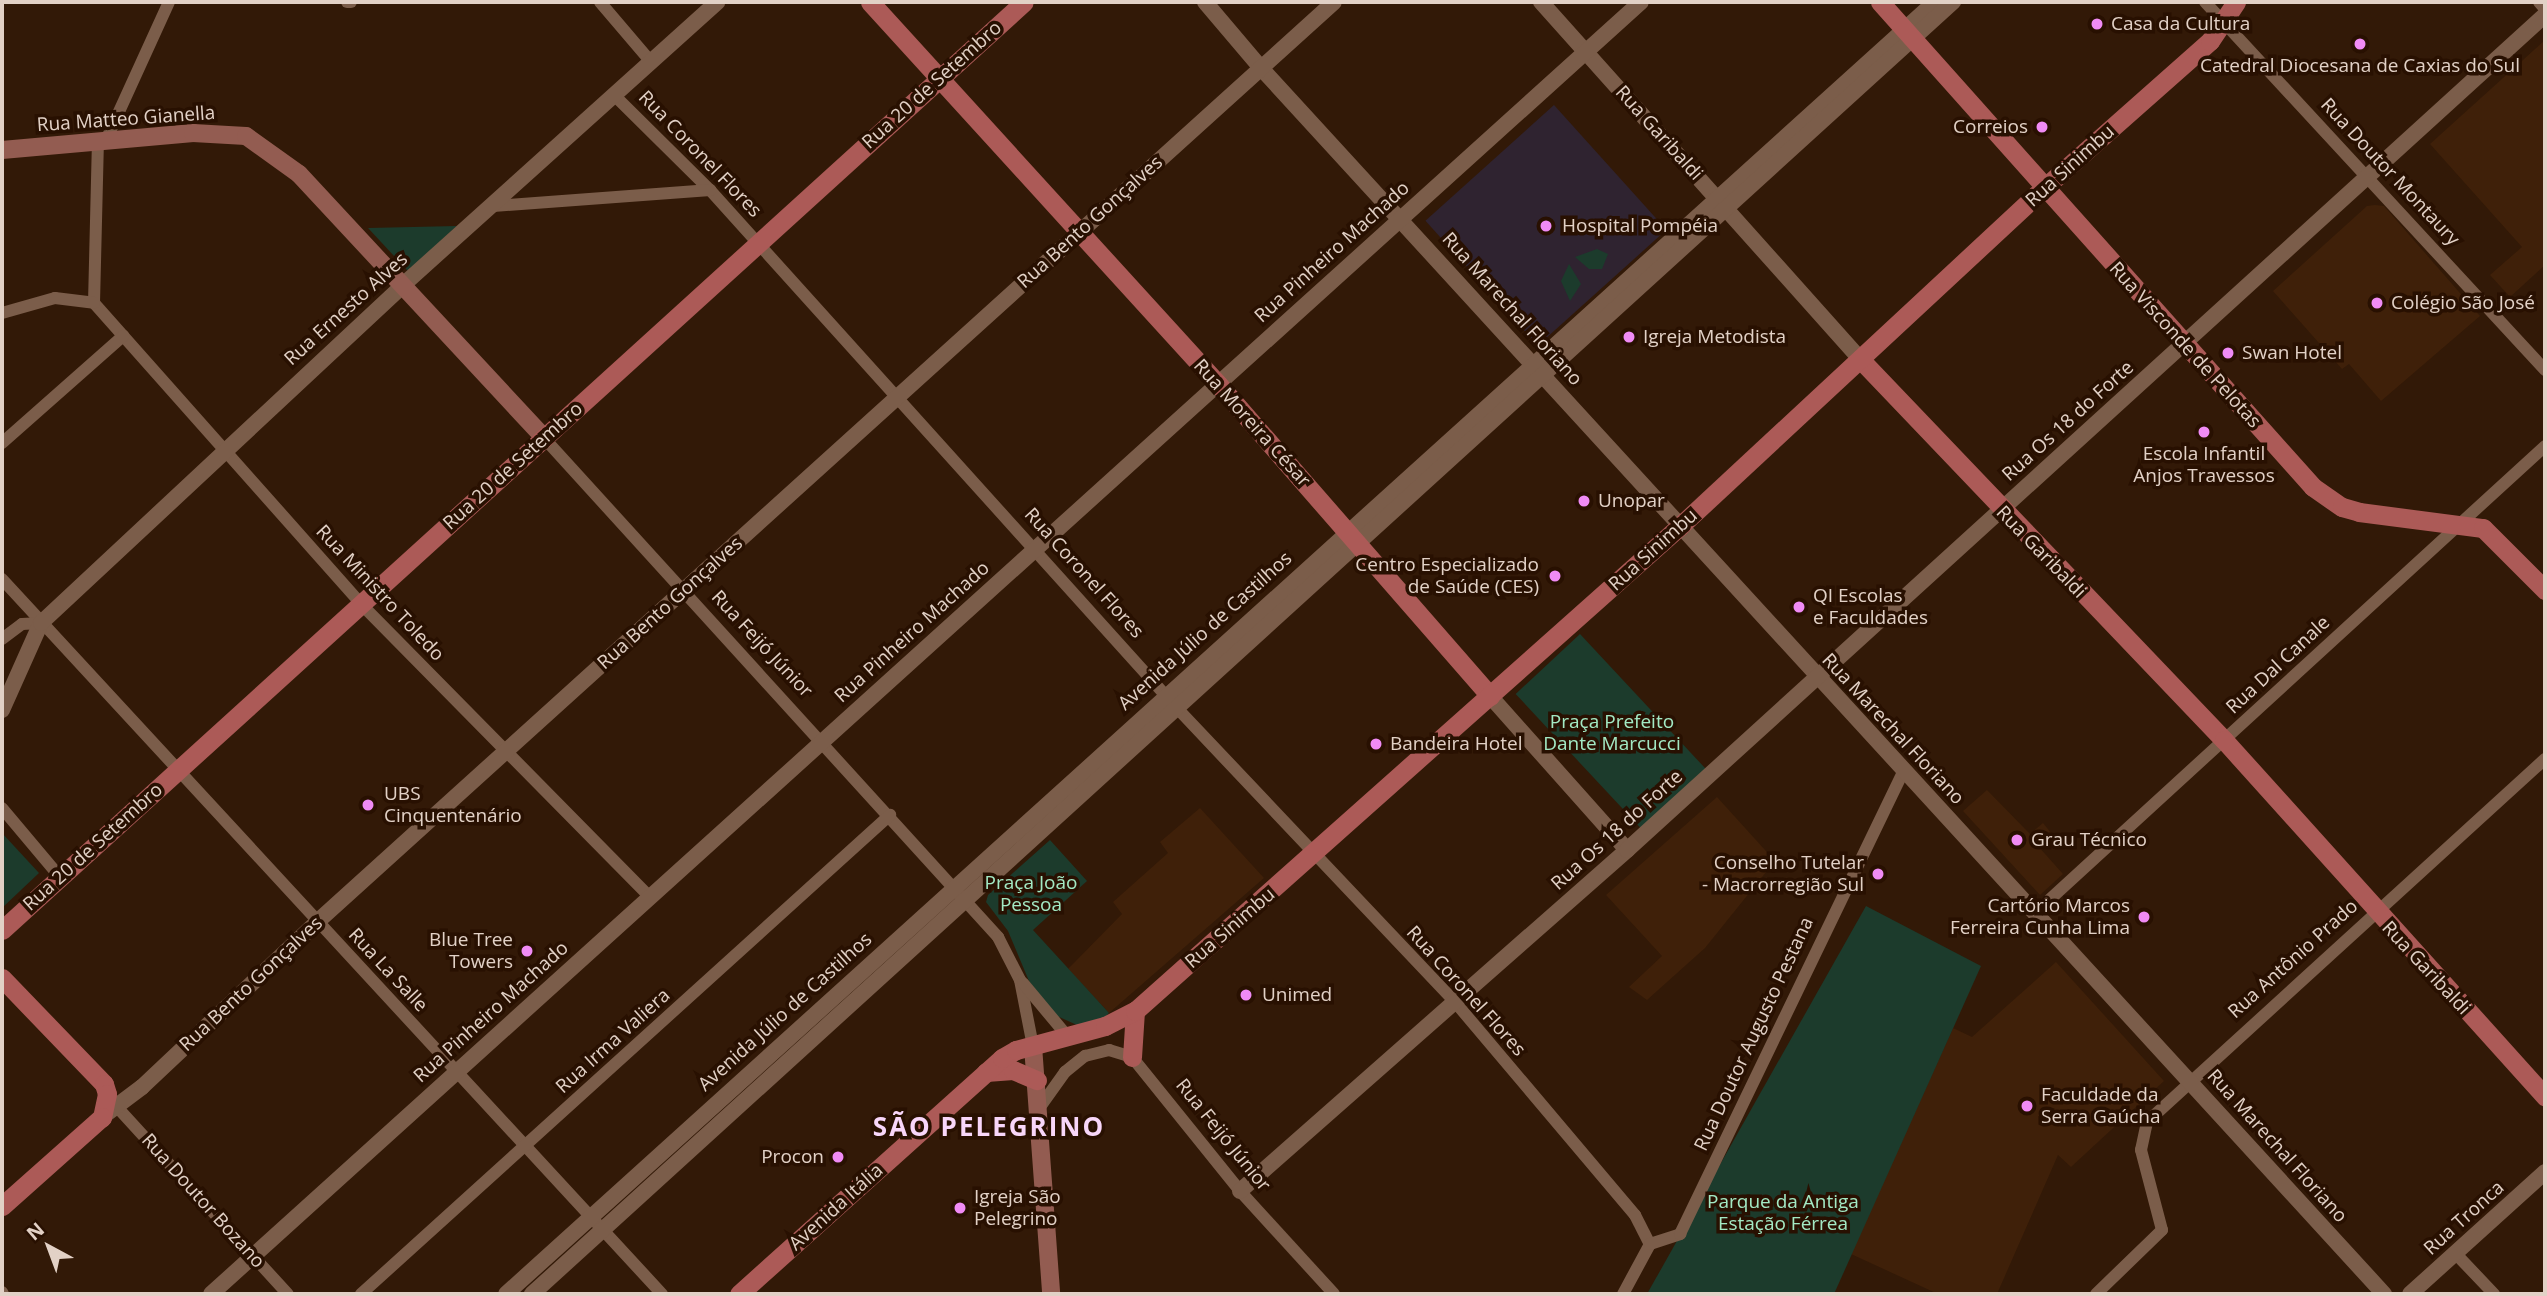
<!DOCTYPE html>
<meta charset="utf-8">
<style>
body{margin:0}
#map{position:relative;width:2547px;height:1296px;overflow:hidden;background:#321907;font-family:"Open Sans",sans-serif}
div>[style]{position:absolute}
.commercial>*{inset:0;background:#2f2330;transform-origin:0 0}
.built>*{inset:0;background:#3f2009}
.green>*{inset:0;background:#1c3b2c;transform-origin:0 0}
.minor>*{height:12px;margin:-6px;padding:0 6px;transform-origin:6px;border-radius:6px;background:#7b5d4a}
.tertiary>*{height:16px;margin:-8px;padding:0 8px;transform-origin:8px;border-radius:8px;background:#7b5d4a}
.secondary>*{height:18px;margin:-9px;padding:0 9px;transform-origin:9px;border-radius:9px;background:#935c51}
.primary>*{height:19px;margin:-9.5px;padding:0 9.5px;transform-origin:9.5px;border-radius:9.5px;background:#ac5a57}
.dots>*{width:19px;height:19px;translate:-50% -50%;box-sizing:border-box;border:4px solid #281001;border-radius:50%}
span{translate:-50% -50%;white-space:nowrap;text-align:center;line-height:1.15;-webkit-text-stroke:7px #281001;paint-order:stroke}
.poi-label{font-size:19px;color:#e2d1c6}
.left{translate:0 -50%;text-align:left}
.right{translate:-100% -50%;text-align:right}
.street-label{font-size:19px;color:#e2d1c6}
.park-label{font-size:19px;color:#a3e9c4}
.district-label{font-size:26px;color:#f8d6f9;font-weight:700;letter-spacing:2px}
.frame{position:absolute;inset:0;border:4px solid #e2d1c6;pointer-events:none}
.north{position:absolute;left:14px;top:1212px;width:70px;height:70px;-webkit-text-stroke:5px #281001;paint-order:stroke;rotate:319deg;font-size:19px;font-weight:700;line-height:28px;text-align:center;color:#e2d1c6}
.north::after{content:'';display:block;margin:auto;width:24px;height:32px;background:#e2d1c6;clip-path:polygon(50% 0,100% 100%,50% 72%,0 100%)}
</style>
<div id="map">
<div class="commercial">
<div style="left:1554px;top:105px;width:168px;height:173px;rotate:48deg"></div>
</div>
<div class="built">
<div style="clip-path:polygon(2545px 40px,2545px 265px,2510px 297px,2490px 275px,2522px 247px,2430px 144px)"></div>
<div style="clip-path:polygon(2375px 205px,2384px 206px,2480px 316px,2381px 401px,2349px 364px,2342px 369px,2273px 291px,2367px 206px)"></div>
<div style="clip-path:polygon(1987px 790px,2030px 834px,2043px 823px,2052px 834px,2038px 846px,2063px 874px,2040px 895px,1963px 811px)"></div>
<div style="clip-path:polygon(1717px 797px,1775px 861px,1705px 948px,1647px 1000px,1629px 987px,1662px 956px,1606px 895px)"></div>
<div style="clip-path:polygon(1200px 808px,1264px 878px,1109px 1013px,1068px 969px,1122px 914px,1113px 902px,1168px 853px,1160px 842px)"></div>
<div style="clip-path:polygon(2056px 962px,2164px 1081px,2071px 1167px,2058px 1155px,1997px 1294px,1938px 1294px,1851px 1254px,1953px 1028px,1972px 1037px)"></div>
</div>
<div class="green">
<div style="clip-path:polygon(457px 226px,408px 271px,368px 228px)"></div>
<div style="clip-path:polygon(1597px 249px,1608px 254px,1602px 269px,1589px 269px,1575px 257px)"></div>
<div style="clip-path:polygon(1569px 264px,1581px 284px,1570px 301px,1561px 281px)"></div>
<div style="left:1580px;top:634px;width:184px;height:88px;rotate:47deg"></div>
<div style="clip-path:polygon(2px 833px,39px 873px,2px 908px)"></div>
<div style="clip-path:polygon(1050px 840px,1087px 881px,1033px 930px,1109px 1013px,1101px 1021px,1079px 1026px,1055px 1015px,1029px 981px,1008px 931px,986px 902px,988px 895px)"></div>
<div style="clip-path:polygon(1866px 906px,1981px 966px,1834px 1294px,1647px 1294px)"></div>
</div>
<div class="minor">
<div style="left:347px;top:2px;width:4px"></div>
<div style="left:600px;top:2px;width:79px;rotate:49.6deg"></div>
<div style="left:2205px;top:2px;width:501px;rotate:47.26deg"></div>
<div style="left:2539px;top:2px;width:9px;rotate:49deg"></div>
<div style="left:614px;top:95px;width:135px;rotate:44.7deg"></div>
<div style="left:710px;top:190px;width:696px;rotate:47.97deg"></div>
<div style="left:1176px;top:707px;width:406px;rotate:46.6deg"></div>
<div style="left:1455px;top:1002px;width:279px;rotate:49.8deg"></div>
<div style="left:1635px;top:1215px;width:33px;rotate:63deg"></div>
<div style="left:107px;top:138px;width:149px;rotate:-65.5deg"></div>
<div style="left:493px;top:206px;width:218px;rotate:-4.2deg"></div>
<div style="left:94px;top:303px;width:402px;rotate:48.4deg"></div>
<div style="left:361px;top:604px;width:412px;rotate:45.4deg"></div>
<div style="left:94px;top:303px;width:164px;rotate:-88.6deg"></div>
<div style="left:2px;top:313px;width:55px;rotate:-15.8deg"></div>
<div style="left:55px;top:298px;width:39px;rotate:7deg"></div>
<div style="left:544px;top:438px;width:675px;rotate:47.7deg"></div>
<div style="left:998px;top:937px;width:48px;rotate:62.9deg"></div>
<div style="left:1020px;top:980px;width:67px;rotate:78.9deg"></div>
<div style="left:2px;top:443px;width:162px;rotate:-41.5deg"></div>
<div style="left:2px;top:579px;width:973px;rotate:47.29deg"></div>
<div style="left:2px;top:639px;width:25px;rotate:-37deg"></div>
<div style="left:22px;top:624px;width:19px;rotate:-3deg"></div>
<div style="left:2px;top:808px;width:90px;rotate:50deg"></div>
<div style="left:2036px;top:912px;width:690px;rotate:-42.47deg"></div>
<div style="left:1023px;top:983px;width:70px;rotate:50.2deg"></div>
<div style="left:117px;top:1107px;width:253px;rotate:47.6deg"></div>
<div style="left:1040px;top:1107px;width:43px;rotate:-54.5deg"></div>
<div style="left:1065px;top:1072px;width:26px;rotate:-39deg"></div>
<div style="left:1085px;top:1056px;width:25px;rotate:-14deg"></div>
<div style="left:1109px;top:1050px;width:24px;rotate:17deg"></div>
<div style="left:1132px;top:1057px;width:172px;rotate:51.1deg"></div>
<div style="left:1240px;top:1191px;width:139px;rotate:47.6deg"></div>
<div style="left:2455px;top:1253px;width:57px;rotate:46.4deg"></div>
<div style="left:2px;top:1292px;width:2px;rotate:63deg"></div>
<div style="left:361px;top:1294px;width:714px;rotate:-42.16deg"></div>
<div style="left:1623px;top:1294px;width:57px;rotate:-61.6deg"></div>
<div style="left:1650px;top:1244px;width:32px;rotate:-18deg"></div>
<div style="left:1680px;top:1234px;width:513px;rotate:-64.23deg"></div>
<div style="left:2096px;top:1294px;width:92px;rotate:-44.1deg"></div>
<div style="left:2162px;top:1230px;width:83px;rotate:-104.7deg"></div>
<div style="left:2141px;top:1150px;width:29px;rotate:-78deg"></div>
<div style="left:2147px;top:1122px;width:539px;rotate:-42.37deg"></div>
</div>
<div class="tertiary">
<div style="left:1205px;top:2px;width:87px;rotate:49.7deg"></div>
<div style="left:1261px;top:68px;width:1663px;rotate:47.51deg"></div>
<div style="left:1541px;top:2px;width:479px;rotate:48.2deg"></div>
<div style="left:1490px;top:696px;width:206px;rotate:48.3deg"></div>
<div style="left:2px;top:710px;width:95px;rotate:-65.9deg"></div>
<div style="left:41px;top:623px;width:495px;rotate:-43deg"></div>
<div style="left:403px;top:285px;width:423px;rotate:-42deg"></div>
<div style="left:102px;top:1117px;width:50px;rotate:-36.9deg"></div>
<div style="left:142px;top:1087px;width:241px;rotate:-43.3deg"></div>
<div style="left:317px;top:922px;width:1371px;rotate:-42.13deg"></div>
<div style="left:1240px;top:1191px;width:516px;rotate:-41.38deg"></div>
<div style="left:1627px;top:850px;width:1241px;rotate:-42.29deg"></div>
<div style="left:211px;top:1294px;width:1927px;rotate:-42.1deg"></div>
<div style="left:506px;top:1294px;width:1926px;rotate:-42.12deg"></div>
<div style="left:532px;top:1294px;width:1921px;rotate:-42.28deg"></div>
<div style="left:2410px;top:1294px;width:182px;rotate:-42.1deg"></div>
</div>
<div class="secondary">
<div style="left:2px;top:150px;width:192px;rotate:-5.1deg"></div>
<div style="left:193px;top:133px;width:53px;rotate:3.2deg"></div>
<div style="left:246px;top:136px;width:65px;rotate:35.6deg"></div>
<div style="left:299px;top:174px;width:360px;rotate:47.1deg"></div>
<div style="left:1033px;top:1046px;width:249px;rotate:85.8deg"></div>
</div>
<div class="primary">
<div style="left:870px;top:2px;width:517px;rotate:47.67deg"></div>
<div style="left:1218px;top:384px;width:414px;rotate:48.9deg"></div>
<div style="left:1880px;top:2px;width:650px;rotate:48.24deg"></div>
<div style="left:2313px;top:487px;width:35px;rotate:35deg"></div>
<div style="left:2342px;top:507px;width:18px;rotate:16deg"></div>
<div style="left:2359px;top:512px;width:125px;rotate:7.4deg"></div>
<div style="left:2483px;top:528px;width:88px;rotate:45deg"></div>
<div style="left:1860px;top:359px;width:527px;rotate:46.31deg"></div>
<div style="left:2224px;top:740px;width:480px;rotate:48deg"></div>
<div style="left:2px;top:930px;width:1380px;rotate:-42.24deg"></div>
<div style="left:2px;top:978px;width:147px;rotate:46.1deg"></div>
<div style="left:104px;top:1084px;width:10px;rotate:73deg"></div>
<div style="left:107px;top:1094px;width:24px;rotate:102deg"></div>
<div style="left:102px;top:1117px;width:134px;rotate:138.3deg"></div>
<div style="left:1132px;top:1057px;width:46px;rotate:-86.3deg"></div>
<div style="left:986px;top:1072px;width:27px;rotate:-4deg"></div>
<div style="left:1013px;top:1070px;width:26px;rotate:23deg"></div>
<div style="left:739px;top:1294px;width:353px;rotate:-41.9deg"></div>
<div style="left:1002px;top:1058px;width:16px;rotate:-30deg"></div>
<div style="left:1016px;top:1050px;width:92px;rotate:-15.1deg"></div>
<div style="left:1105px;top:1026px;width:34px;rotate:-27deg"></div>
<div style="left:1135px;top:1011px;width:730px;rotate:-41.67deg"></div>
<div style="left:1680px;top:526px;width:498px;rotate:-42.9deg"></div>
<div style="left:2045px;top:187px;width:220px;rotate:-41.5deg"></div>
<div style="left:2210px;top:41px;width:47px;rotate:-56.3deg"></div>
</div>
<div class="dots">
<div style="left:2097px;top:24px;background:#f08bf5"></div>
<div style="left:2360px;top:44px;background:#f08bf5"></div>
<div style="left:2042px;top:127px;background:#f08bf5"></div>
<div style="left:1546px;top:226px;background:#f08bf5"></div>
<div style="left:2377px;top:303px;background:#f08bf5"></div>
<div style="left:1629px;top:337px;background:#f08bf5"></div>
<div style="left:2228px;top:353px;background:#f08bf5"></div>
<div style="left:2204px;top:432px;background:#f08bf5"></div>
<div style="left:1584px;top:501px;background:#f08bf5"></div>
<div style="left:1555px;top:576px;background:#f08bf5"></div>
<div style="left:1799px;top:607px;background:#f08bf5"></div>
<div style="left:1376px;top:744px;background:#f08bf5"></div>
<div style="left:368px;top:805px;background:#f08bf5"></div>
<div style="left:2017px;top:840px;background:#f08bf5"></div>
<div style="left:1878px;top:874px;background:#f08bf5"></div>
<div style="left:2144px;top:917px;background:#f08bf5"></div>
<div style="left:527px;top:951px;background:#f08bf5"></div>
<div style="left:1246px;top:995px;background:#f08bf5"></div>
<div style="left:2027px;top:1106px;background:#f08bf5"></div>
<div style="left:838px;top:1157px;background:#f08bf5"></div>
<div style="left:960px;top:1208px;background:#f08bf5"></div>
</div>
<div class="poi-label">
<span class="left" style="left:2111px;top:24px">Casa da Cultura</span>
<span style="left:2360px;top:66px">Catedral Diocesana de Caxias do Sul</span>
<span class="right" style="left:2028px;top:127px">Correios</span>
<span class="left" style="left:1562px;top:226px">Hospital Pompéia</span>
<span class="left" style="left:2391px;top:303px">Colégio São José</span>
<span class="left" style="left:1643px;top:337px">Igreja Metodista</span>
<span class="left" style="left:2242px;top:353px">Swan Hotel</span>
<span style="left:2204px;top:465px">Escola Infantil<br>Anjos Travessos</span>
<span class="left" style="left:1598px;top:501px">Unopar</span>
<span class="right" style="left:1539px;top:576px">Centro Especializado<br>de Saúde (CES)</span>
<span class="left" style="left:1813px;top:607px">QI Escolas<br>e Faculdades</span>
<span class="left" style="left:1390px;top:744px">Bandeira Hotel</span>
<span class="left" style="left:384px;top:805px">UBS<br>Cinquentenário</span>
<span class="left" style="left:2031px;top:840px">Grau Técnico</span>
<span class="right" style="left:1864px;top:874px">Conselho Tutelar<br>- Macrorregião Sul</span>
<span class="right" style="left:2130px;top:917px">Cartório Marcos<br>Ferreira Cunha Lima</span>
<span class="right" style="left:513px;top:951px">Blue Tree<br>Towers</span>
<span class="left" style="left:1262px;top:995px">Unimed</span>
<span class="left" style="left:2041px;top:1106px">Faculdade da<br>Serra Gaúcha</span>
<span class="right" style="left:824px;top:1157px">Procon</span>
<span class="left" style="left:974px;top:1208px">Igreja São<br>Pelegrino</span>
</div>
<div class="street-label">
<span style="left:932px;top:85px;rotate:-42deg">Rua 20 de Setembro</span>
<span style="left:126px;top:119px;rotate:-4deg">Rua Matteo Gianella</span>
<span style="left:1659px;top:133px;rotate:48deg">Rua Garibaldi</span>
<span style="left:700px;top:154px;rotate:46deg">Rua Coronel Flores</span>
<span style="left:2070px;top:166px;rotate:-42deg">Rua Sinimbu</span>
<span style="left:2390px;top:172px;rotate:47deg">Rua Doutor Montaury</span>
<span style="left:1090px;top:222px;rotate:-42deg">Rua Bento Gonçalves</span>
<span style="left:1332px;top:252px;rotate:-42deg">Rua Pinheiro Machado</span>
<span style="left:346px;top:309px;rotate:-42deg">Rua Ernesto Alves</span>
<span style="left:1512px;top:309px;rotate:48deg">Rua Marechal Floriano</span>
<span style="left:2185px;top:345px;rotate:48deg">Rua Visconde de Pelotas</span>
<span style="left:2068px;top:421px;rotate:-42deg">Rua Os 18 do Forte</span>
<span style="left:1252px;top:423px;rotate:48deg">Rua Moreira César</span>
<span style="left:513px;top:466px;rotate:-42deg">Rua 20 de Setembro</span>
<span style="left:1653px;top:550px;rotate:-42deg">Rua Sinimbu</span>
<span style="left:2041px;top:552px;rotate:46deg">Rua Garibaldi</span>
<span style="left:1084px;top:573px;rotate:48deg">Rua Coronel Flores</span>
<span style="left:380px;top:593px;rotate:47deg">Rua Ministro Toledo</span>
<span style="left:670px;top:603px;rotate:-42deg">Rua Bento Gonçalves</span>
<span style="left:1205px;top:631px;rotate:-42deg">Avenida Júlio de Castilhos</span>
<span style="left:912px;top:632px;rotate:-42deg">Rua Pinheiro Machado</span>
<span style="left:762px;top:644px;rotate:47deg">Rua Feijó Júnior</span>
<span style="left:2278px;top:665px;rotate:-43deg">Rua Dal Canale</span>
<span style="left:1893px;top:729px;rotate:47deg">Rua Marechal Floriano</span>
<span style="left:1617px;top:830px;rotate:-42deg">Rua Os 18 do Forte</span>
<span style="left:93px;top:847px;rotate:-42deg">Rua 20 de Setembro</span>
<span style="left:1230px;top:928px;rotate:-41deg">Rua Sinimbu</span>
<span style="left:2293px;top:959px;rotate:-42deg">Rua Antônio Prado</span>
<span style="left:2426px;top:968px;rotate:47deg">Rua Garibaldi</span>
<span style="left:388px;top:970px;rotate:47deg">Rua La Salle</span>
<span style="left:251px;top:984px;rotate:-43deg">Rua Bento Gonçalves</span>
<span style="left:1466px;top:991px;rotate:48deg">Rua Coronel Flores</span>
<span style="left:491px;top:1012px;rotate:-42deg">Rua Pinheiro Machado</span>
<span style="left:785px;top:1012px;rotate:-42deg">Avenida Júlio de Castilhos</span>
<span style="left:1754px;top:1034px;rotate:-65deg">Rua Doutor Augusto Pestana</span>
<span style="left:613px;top:1041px;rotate:-42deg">Rua Irma Valiera</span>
<span style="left:1223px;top:1135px;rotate:51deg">Rua Feijó Júnior</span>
<span style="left:2277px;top:1146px;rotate:48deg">Rua Marechal Floriano</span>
<span style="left:203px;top:1201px;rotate:48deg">Rua Doutor Bozano</span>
<span style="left:836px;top:1207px;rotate:-42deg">Avenida Itália</span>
<span style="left:2464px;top:1218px;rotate:-42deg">Rua Tronca</span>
</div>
<div class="park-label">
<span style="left:1612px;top:733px">Praça Prefeito<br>Dante Marcucci</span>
<span style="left:1031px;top:894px">Praça João<br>Pessoa</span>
<span style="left:1783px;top:1213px">Parque da Antiga<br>Estação Férrea</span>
</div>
<div class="district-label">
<span style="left:989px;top:1127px">SÃO PELEGRINO</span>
</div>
<div class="frame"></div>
<div class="north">N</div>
</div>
